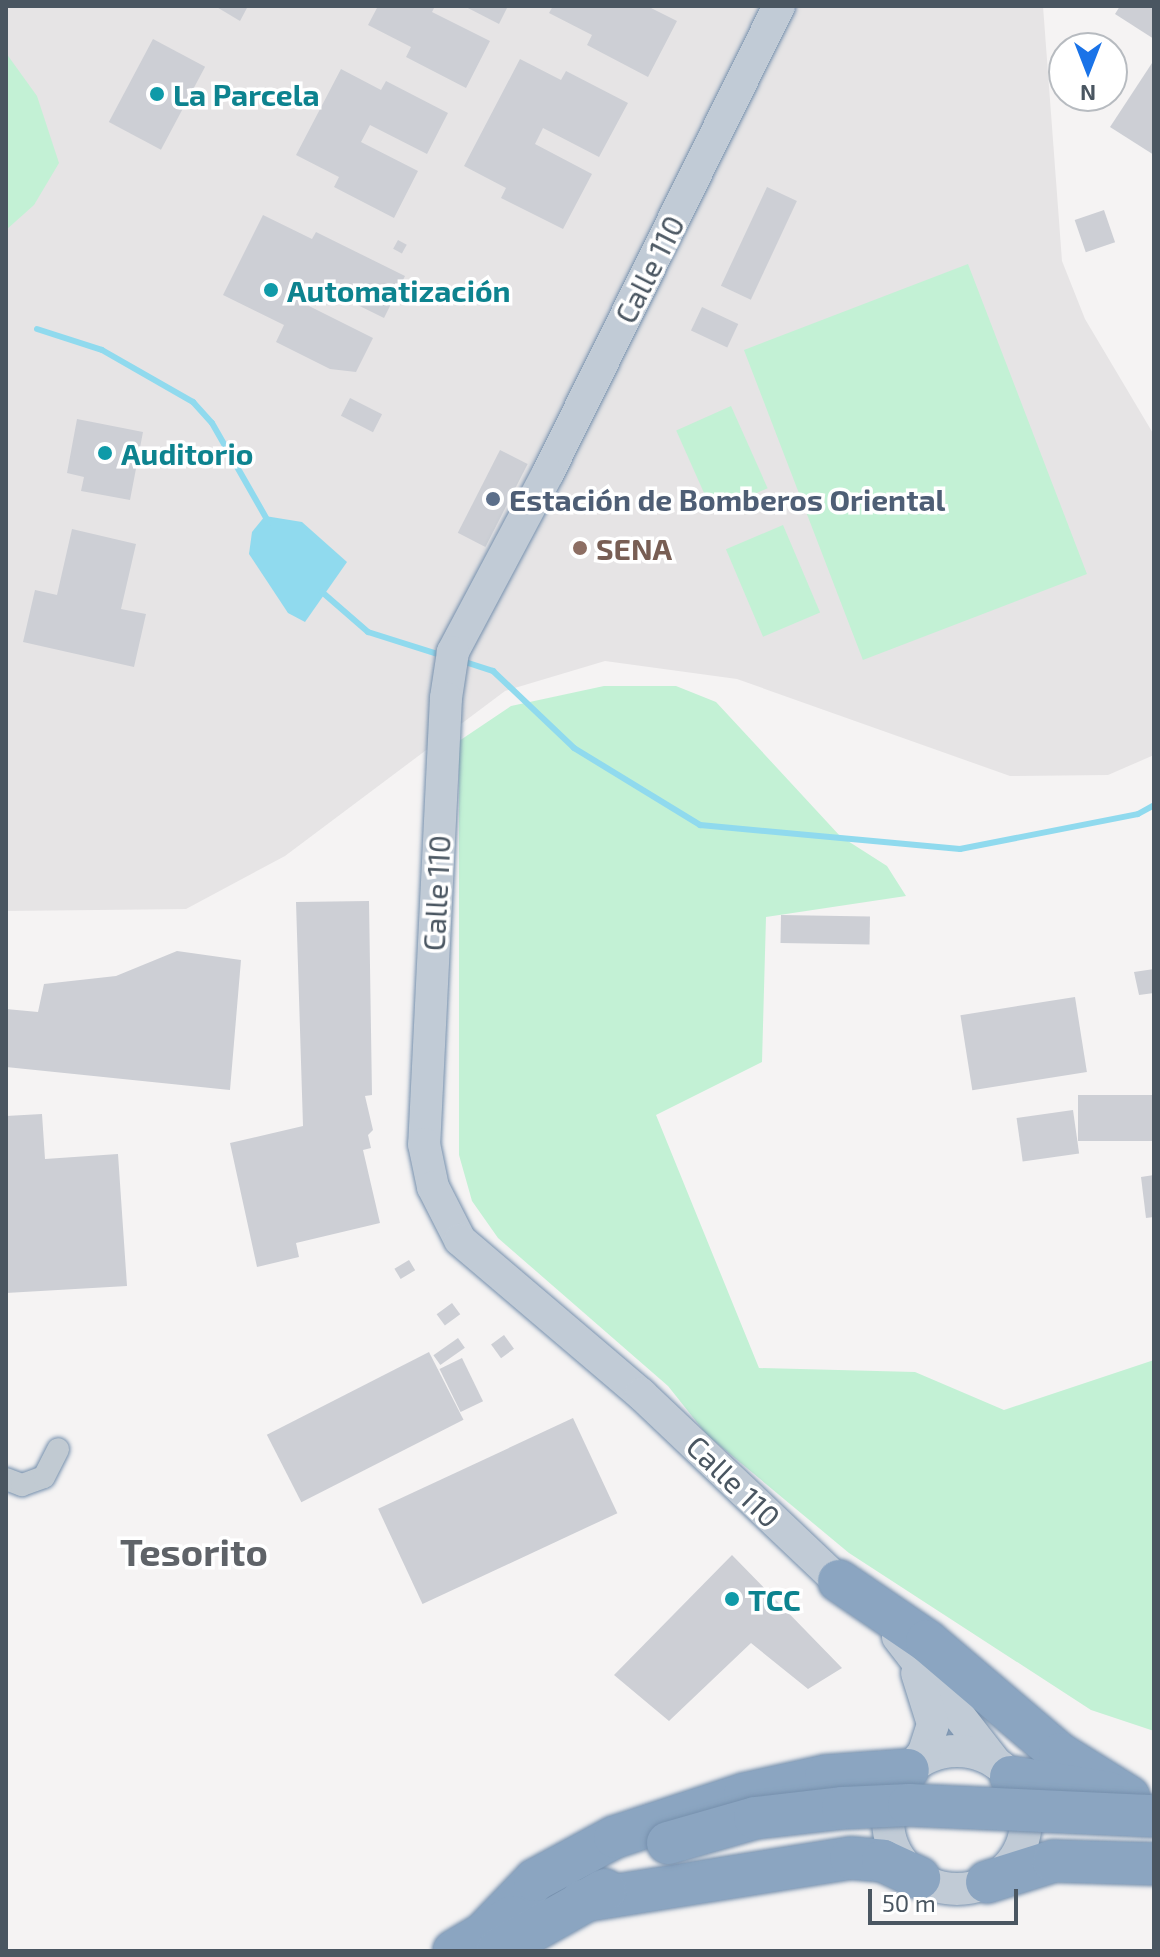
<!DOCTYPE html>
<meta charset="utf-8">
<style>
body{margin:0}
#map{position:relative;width:1160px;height:1957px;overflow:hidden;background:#f5f3f3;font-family:"Exo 2",sans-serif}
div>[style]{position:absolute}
.education>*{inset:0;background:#e6e4e5}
.green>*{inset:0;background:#c3f1d5;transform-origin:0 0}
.water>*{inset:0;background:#90daee}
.stream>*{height:6px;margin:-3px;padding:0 3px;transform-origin:3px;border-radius:3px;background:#90daee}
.building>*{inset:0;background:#cdcfd5;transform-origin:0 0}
.roads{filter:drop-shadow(0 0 2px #7690ad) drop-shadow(0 0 2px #7690ad)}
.street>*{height:22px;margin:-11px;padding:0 11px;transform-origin:11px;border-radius:11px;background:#c1cad2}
.secondary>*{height:32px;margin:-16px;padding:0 16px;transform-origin:16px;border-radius:16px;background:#c1cbd6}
.secondary>.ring{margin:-16px;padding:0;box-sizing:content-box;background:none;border:32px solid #c1cbd6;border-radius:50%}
.highway>*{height:42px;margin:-21px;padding:0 21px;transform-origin:21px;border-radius:21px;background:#8ba5c1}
.bridges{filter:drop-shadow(0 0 2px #7690ad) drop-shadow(0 0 2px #7690ad)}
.highway-bridge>*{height:42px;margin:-21px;padding:0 21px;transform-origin:21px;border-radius:21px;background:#8ba5c1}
.dots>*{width:22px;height:22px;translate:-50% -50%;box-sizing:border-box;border:4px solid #fff;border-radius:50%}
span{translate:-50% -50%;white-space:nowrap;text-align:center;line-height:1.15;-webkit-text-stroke:7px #fff;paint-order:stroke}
.culture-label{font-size:30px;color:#0d838f;font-weight:700}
.left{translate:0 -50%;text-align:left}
.street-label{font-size:30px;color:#4a5661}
.service-label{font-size:30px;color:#4e5e75;font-weight:700}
.education-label{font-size:30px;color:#785e54;font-weight:700}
.district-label{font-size:38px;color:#5f6368;font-weight:700}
.frame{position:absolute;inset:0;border:8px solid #4a5661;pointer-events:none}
.north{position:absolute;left:1048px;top:32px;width:80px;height:80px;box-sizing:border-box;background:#fff;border:2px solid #b7bbc0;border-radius:50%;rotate:180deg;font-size:22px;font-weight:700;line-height:32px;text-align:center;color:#4a5661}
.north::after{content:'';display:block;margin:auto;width:28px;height:36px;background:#1a73e8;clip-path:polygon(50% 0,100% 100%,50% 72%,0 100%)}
.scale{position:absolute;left:868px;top:1889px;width:150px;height:36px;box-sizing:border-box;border:4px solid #4a5661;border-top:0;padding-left:10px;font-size:24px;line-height:28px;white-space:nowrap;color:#4a5661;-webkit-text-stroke:6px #fff;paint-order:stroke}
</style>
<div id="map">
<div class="education">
<div style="clip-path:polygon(6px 6px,1043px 6px,1062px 261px,1085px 319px,1154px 435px,1154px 755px,1108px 775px,1010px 776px,737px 679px,605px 661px,505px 691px,285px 856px,186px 909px,6px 911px)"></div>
</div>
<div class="green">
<div style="clip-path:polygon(6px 53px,37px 96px,59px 163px,34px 205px,6px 230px)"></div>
<div style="left:968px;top:264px;width:332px;height:240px;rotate:69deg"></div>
<div style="left:731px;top:406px;width:90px;height:60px;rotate:66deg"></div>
<div style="left:783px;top:525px;width:95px;height:62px;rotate:67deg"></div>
<div style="clip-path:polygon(604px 686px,676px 686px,716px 702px,840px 836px,887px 866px,906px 896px,766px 917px,762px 1062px,656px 1115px,759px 1368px,915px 1372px,1004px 1410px,1154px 1360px,1154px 1731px,1091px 1710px,849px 1553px,707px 1435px,668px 1386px,498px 1238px,472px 1201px,459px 1155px,459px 741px,511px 706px)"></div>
</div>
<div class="water">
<div style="clip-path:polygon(265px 516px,302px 522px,347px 562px,305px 622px,288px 613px,249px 554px,252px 532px)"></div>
</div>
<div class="stream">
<div style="left:37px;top:329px;width:68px;rotate:17.9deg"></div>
<div style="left:102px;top:350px;width:105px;rotate:29.7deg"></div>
<div style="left:193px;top:402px;width:28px;rotate:48deg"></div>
<div style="left:212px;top:423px;width:115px;rotate:60.3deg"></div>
<div style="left:322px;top:592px;width:61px;rotate:41deg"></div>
<div style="left:368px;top:632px;width:80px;rotate:17.5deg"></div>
<div style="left:462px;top:661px;width:33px;rotate:18deg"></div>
<div style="left:493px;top:671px;width:112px;rotate:43.5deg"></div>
<div style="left:574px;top:748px;width:148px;rotate:31.4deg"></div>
<div style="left:700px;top:825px;width:261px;rotate:5.3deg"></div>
<div style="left:960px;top:849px;width:181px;rotate:-11.1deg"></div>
<div style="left:1138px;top:814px;width:18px;rotate:-29deg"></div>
</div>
<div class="building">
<div style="clip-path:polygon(215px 6px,248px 6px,240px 21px)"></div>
<div style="clip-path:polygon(378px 6px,435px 6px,432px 12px,490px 41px,466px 88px,406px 57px,411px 47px,368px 25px)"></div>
<div style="clip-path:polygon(464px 6px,508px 6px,499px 24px)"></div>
<div style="clip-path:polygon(553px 6px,647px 6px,677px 21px,648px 77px,587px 45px,592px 35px,549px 13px)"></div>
<div style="clip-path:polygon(1120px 6px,1154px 6px,1154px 39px,1115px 14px)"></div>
<div style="left:153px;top:39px;width:59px;height:94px;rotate:28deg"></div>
<div style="clip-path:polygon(520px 59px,561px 80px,566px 71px,628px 103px,599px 157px,543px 128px,535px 144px,592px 174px,563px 229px,501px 198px,506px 188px,464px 166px)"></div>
<div style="clip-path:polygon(1154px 60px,1154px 155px,1110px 127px)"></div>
<div style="clip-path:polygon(341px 69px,381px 90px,386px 81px,448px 113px,427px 154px,370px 125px,361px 142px,418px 171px,394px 218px,334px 187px,339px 177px,296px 155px)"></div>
<div style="left:767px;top:187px;width:33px;height:109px;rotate:25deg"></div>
<div style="left:1104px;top:210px;width:34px;height:31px;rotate:71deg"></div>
<div style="clip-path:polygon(263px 215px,312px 239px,316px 232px,405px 276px,384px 318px,319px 286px,309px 306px,373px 338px,356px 372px,330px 369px,276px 342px,284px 325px,223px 295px)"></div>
<div style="left:398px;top:240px;width:10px;height:10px;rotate:29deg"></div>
<div style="left:702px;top:307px;width:40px;height:26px;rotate:25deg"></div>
<div style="left:350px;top:398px;width:36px;height:20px;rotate:27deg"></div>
<div style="clip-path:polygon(77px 419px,143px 432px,130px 500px,81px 491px,84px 477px,67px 473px)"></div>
<div style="left:500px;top:450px;width:31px;height:93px;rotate:27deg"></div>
<div style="clip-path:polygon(72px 529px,136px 544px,121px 609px,146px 614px,134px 667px,23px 642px,35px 590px,57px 595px)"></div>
<div style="clip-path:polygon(369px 901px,372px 1095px,365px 1096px,373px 1130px,368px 1135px,371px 1148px,363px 1150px,380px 1223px,296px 1243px,299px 1257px,257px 1267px,230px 1143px,303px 1126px,296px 902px)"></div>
<div style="left:781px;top:915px;width:89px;height:28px;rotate:1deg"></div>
<div style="clip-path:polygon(177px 951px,241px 960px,230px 1090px,6px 1067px,6px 1009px,38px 1012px,44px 984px,116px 976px)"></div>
<div style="clip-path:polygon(1154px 969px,1154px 993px,1139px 995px,1134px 972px)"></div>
<div style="left:1075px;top:997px;width:76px;height:116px;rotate:81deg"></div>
<div style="left:1154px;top:1095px;width:46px;height:76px;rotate:90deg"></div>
<div style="left:1073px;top:1110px;width:44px;height:57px;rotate:82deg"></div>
<div style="clip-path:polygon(42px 1114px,45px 1159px,118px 1154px,127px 1286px,6px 1293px,6px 1116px)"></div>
<div style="clip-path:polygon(1154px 1175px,1154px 1217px,1146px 1218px,1141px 1177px)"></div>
<div style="left:409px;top:1260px;width:12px;height:17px;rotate:59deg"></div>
<div style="left:452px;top:1303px;width:14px;height:19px;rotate:54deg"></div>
<div style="left:504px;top:1335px;width:17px;height:16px;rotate:54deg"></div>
<div style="left:458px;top:1338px;width:12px;height:30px;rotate:55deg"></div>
<div style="left:429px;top:1352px;width:76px;height:182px;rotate:63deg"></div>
<div style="left:462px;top:1358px;width:48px;height:25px;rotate:64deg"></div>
<div style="left:573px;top:1418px;width:105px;height:215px;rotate:65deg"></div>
<div style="clip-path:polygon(732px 1555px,842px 1668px,808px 1689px,751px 1643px,669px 1721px,614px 1675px)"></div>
</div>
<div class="roads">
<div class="street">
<div style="left:6px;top:1479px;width:17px;rotate:21deg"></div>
<div style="left:22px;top:1485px;width:23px;rotate:-20deg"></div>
<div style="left:44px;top:1477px;width:31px;rotate:-63deg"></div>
</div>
<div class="secondary">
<div style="left:779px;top:6px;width:521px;rotate:116.32deg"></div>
<div style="left:548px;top:473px;width:203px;rotate:118deg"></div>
<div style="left:453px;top:652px;width:47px;rotate:98.7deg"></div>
<div style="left:446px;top:698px;width:447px;rotate:92.8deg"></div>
<div style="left:424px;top:1144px;width:44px;rotate:78.2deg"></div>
<div style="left:433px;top:1187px;width:59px;rotate:63deg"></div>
<div style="left:460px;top:1240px;width:238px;rotate:40.4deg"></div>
<div style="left:641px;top:1394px;width:295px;rotate:43.5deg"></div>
<div style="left:898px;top:1637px;width:158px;rotate:52.2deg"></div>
<div class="ring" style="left:888px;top:1751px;width:106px;height:106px"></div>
<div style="left:912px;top:1767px;width:19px;rotate:-51deg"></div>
<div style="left:924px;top:1752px;width:29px;rotate:-72deg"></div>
<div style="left:933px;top:1724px;width:53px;rotate:-107.4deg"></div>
</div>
<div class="highway">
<div style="left:839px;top:1581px;width:107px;rotate:34.3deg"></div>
<div style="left:927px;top:1641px;width:175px;rotate:40.4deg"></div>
<div style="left:1060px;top:1754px;width:81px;rotate:31.9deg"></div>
<div style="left:1011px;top:1777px;width:99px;rotate:9.3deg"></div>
<div style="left:987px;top:1882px;width:70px;rotate:-17.4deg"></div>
<div style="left:1054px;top:1861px;width:100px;rotate:1.7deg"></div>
<div style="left:582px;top:1901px;width:272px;rotate:-9.1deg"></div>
<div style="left:851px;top:1858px;width:32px;rotate:5deg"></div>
<div style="left:883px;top:1861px;width:40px;rotate:25deg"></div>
<div style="left:486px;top:1931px;width:71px;rotate:-46.1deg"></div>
<div style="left:535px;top:1880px;width:91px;rotate:-28.3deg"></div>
<div style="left:615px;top:1837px;width:137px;rotate:-18.3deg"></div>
<div style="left:745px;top:1794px;width:83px;rotate:-12.5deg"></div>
<div style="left:826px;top:1776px;width:82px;rotate:-4.2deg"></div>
<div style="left:454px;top:1951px;width:67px;rotate:-30.4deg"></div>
<div style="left:497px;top:1951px;width:124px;rotate:-29.5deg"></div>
</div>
</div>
<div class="bridges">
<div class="highway-bridge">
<div style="left:668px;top:1843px;width:91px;rotate:-16deg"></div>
<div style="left:755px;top:1818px;width:89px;rotate:-6.5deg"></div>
<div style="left:843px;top:1808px;width:66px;rotate:-2.6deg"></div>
<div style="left:909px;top:1805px;width:245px;rotate:2.6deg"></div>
</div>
</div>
<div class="dots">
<div style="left:157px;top:94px;background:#0f9aa8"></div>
<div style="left:271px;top:290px;background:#0f9aa8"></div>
<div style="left:105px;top:453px;background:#0f9aa8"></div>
<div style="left:493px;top:499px;background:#5c6f8a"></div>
<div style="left:580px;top:548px;background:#8d6e63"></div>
<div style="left:732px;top:1599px;background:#0f9aa8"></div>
</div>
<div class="culture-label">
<span class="left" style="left:173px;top:94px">La Parcela</span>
<span class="left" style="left:287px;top:290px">Automatización</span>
<span class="left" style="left:121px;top:453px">Auditorio</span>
<span class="left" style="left:748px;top:1599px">TCC</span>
</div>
<div class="street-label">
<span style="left:649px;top:269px;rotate:-63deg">Calle 110</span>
<span style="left:436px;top:893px;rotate:-87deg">Calle 110</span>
<span style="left:734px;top:1481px;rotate:44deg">Calle 110</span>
</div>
<div class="service-label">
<span class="left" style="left:509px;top:499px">Estación de Bomberos Oriental</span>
</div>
<div class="education-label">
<span class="left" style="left:596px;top:548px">SENA</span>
</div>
<div class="district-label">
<span style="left:194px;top:1552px">Tesorito</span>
</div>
<div class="frame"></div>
<div class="north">N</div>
<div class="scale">50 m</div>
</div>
